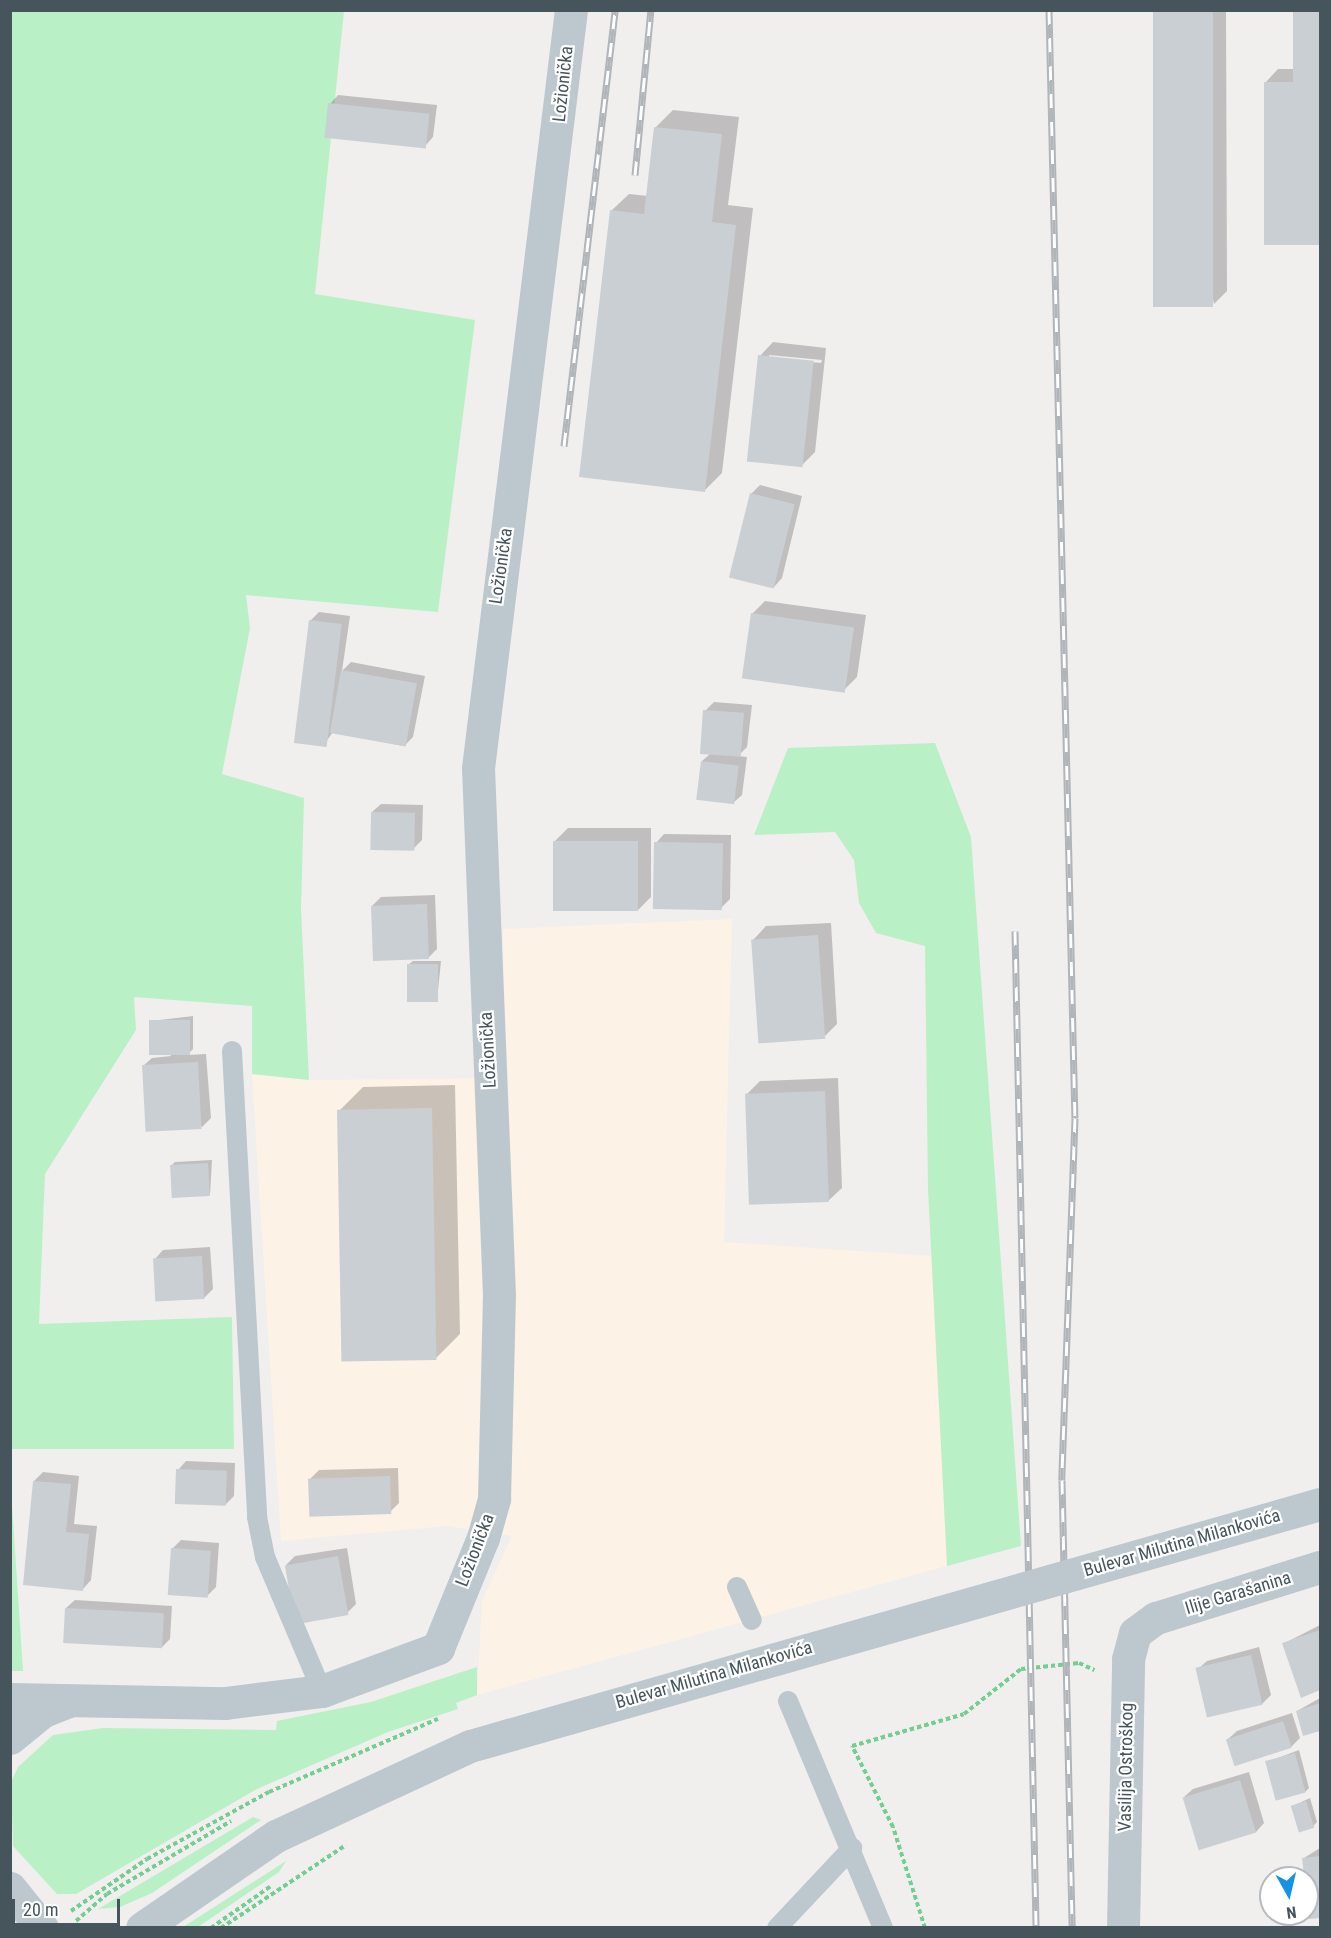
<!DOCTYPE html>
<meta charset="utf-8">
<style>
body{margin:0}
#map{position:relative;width:1331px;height:1938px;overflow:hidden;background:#f1eeee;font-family:"Roboto Condensed",sans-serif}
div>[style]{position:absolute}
.commercial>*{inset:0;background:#fcf2e6}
.green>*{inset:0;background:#baf0c6}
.shadow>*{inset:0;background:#0003}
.building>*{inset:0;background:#cacfd3;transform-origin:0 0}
.path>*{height:4px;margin-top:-2px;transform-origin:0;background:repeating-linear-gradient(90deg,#72cf91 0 4.5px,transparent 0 7.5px)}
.service>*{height:20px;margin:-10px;padding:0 10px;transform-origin:10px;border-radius:10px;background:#bcc8ce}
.minor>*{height:33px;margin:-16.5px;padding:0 16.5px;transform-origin:16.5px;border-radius:16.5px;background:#bcc8ce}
.tertiary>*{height:33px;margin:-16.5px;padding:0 16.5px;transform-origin:16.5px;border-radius:16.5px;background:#bcc8ce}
.rail>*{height:7px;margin-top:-3.5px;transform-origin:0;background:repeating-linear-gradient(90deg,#fff 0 14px,#b0b5b9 0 28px);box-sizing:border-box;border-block:2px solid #b0b5b9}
.tertiary-bridge>*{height:33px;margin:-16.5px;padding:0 16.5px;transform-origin:16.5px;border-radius:16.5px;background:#bcc8ce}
span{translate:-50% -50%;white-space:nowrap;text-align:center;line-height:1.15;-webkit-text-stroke:4.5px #fff;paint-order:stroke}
.street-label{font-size:18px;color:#46555c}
.frame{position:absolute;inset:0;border:12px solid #46555c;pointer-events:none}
.north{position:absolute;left:1259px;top:1866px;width:60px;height:60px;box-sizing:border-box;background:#fff;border:2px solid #b5bbbe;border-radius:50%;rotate:172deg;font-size:16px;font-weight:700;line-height:24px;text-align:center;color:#46555c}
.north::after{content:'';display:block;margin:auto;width:21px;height:27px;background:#1493e4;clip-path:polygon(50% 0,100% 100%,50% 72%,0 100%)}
.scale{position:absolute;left:12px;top:1899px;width:108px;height:27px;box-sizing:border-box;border:3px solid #46555c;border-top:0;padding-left:8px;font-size:18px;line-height:21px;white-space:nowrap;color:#46555c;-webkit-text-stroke:4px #fff;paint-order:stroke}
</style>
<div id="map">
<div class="commercial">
<div style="clip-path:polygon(732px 919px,724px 1242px,934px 1256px,947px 1566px,477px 1695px,482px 1601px,512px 1536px,448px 1526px,281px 1541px,252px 1074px,309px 1080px,504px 1078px,503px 929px)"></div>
</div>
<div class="green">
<div style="clip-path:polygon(10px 11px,344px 11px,315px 294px,475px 320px,438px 612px,246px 595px,250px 628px,222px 774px,304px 798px,301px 909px,309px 1080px,252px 1074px,252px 1006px,134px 997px,136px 1030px,45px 1174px,39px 1324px,232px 1317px,234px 1449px,11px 1449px)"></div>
<div style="clip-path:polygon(935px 743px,971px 837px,1021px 1546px,947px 1566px,928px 1189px,925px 946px,876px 933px,859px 903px,854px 860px,835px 832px,754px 835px,788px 748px)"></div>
<div style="clip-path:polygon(10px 1489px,11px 1489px,23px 1671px,11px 1671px)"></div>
<div style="clip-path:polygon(477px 1667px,477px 1695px,456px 1703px,458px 1709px,388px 1732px,257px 1789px,76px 1894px,57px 1894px,13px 1846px,11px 1782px,18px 1767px,53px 1735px,103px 1728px,276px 1730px,277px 1721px,371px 1702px)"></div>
<div style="clip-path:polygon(253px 1817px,261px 1820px,152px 1893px,120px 1907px,98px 1909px)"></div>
<div style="clip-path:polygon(286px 1861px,279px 1872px,198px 1927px,183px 1927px)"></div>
</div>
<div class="shadow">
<div style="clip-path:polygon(1154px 10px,1226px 10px,1227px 291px,1214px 304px)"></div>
<div style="clip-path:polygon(1294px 10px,1320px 10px,1320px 244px,1265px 244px,1265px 83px,1278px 69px,1294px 69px)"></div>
<div style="clip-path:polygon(338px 95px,437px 105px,433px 137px,425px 146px,330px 104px)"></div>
<div style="clip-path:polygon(673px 110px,739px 117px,728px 205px,753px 208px,722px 473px,705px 490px,611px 211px,629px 194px,648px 196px,656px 127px)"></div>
<div style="clip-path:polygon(evenodd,773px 342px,826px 348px,815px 452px,802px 465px,760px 356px,773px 342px,769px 355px,822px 360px,821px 363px,769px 358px,769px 355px)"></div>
<div style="clip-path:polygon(760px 485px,802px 496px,782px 578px,774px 587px,751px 494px)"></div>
<div style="clip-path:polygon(765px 601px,866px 615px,857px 677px,844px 690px,752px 614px)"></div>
<div style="clip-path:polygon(319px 612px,350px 616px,342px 671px,351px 662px,425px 676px,413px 737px,404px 746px,333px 732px,323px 746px,310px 621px)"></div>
<div style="clip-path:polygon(714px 702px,752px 705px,747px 747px,738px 756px,747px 757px,742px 795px,733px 803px,702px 761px,710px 754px,705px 711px)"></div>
<div style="clip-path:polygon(381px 804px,423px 805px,422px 840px,413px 849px,372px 812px)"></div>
<div style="clip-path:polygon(568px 828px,651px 828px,651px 897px,638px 910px,555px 841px)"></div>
<div style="clip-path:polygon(664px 834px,731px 835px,730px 899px,721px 908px,656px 843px)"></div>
<div style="clip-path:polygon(435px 895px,437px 949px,428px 958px,372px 906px,381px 897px)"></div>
<div style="clip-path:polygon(831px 923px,837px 1024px,824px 1037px,753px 940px,766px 926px)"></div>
<div style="clip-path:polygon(413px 961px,441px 961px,437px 1000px,408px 965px)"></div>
<div style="clip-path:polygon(193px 1016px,193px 1049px,187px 1055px,206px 1054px,211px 1118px,202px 1127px,143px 1066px,152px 1058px,171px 1056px,151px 1021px)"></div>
<div style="clip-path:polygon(838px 1078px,842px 1188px,828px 1201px,747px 1094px,760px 1081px)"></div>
<div style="clip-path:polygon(455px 1085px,460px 1334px,436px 1358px,339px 1111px,363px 1087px)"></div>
<div style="clip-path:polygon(212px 1160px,210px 1195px,171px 1166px,175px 1162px)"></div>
<div style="clip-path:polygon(210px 1247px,213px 1289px,204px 1298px,155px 1259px,163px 1250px)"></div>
<div style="clip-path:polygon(186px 1461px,235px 1463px,234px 1496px,225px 1505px,178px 1470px)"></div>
<div style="clip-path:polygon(398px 1468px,399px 1503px,390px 1512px,310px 1479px,319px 1470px)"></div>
<div style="clip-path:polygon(43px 1472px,79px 1476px,74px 1524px,97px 1526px,91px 1580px,83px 1589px,34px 1481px)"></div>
<div style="clip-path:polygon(181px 1540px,219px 1543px,216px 1587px,207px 1596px,172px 1549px)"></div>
<div style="clip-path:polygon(347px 1548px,356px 1604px,347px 1613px,286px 1565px,295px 1556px)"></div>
<div style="clip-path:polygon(75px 1600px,172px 1606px,170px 1639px,161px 1648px,66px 1608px)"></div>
<div style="clip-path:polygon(1320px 1625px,1320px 1689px,1302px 1696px,1283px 1644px)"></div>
<div style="clip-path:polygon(1259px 1647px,1271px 1695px,1262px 1704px,1198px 1669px,1207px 1661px)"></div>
<div style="clip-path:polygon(1320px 1698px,1320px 1729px,1304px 1734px,1297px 1711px)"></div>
<div style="clip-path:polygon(1292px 1713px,1300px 1738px,1291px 1747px,1228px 1739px,1237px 1731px)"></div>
<div style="clip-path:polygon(1299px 1750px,1309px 1788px,1305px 1792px,1267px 1762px)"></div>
<div style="clip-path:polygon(1249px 1772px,1264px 1823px,1256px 1832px,1184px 1797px,1193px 1789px)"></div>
<div style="clip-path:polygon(1310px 1798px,1317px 1822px,1313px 1826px,1293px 1806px)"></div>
<div style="clip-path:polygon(1320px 1848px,1320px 1916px,1310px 1917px,1304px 1858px)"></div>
</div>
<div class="building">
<div style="left:1153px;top:10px;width:60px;height:297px"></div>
<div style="clip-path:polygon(1293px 10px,1320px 10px,1320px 245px,1264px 245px,1264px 82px,1293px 82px)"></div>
<div style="left:328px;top:103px;width:102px;height:35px;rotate:6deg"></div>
<div style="clip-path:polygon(654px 127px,722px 134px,712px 222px,736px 225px,705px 492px,579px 477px,610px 210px,644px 214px)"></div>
<div style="left:758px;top:355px;width:56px;height:107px;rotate:6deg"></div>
<div style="left:750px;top:493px;width:46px;height:87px;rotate:14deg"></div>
<div style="left:751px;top:613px;width:104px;height:66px;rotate:8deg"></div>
<div style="left:309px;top:620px;width:33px;height:124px;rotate:7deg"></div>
<div style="left:341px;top:670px;width:77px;height:64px;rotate:10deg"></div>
<div style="left:703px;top:710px;width:41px;height:44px;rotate:4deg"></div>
<div style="left:701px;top:761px;width:38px;height:39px;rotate:7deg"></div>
<div style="left:371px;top:812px;width:44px;height:38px;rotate:1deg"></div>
<div style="left:553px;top:841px;width:85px;height:70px"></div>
<div style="left:654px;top:842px;width:69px;height:67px;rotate:1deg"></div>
<div style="left:427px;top:904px;width:55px;height:56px;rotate:88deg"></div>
<div style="left:818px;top:935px;width:104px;height:67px;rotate:86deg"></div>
<div style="left:407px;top:964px;width:31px;height:38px"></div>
<div style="left:190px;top:1020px;width:35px;height:41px;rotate:90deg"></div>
<div style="left:198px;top:1062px;width:67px;height:56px;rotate:87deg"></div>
<div style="left:825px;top:1091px;width:111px;height:80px;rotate:88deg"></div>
<div style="left:432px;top:1108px;width:252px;height:95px;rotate:89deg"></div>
<div style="left:208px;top:1163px;width:33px;height:38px;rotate:87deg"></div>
<div style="left:202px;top:1256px;width:43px;height:49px;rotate:87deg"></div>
<div style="left:176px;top:1469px;width:51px;height:35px;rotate:2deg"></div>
<div style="left:390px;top:1476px;width:38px;height:82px;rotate:88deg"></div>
<div style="clip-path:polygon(33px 1481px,71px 1484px,66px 1532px,89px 1534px,83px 1591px,23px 1585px)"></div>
<div style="left:171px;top:1548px;width:40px;height:47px;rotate:4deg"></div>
<div style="left:338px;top:1556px;width:60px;height:54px;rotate:80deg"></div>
<div style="left:65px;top:1608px;width:99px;height:35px;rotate:3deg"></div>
<div style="clip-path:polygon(1320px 1630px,1320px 1690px,1301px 1698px,1282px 1643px)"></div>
<div style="left:1251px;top:1655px;width:51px;height:57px;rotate:77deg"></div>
<div style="clip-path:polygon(1320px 1703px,1320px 1731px,1303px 1736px,1296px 1711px)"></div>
<div style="left:1283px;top:1721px;width:28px;height:60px;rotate:72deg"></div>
<div style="left:1295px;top:1753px;width:41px;height:31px;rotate:75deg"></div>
<div style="left:1240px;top:1780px;width:55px;height:60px;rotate:73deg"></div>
<div style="left:1306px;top:1801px;width:28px;height:16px;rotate:73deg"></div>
<div style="clip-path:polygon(1320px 1856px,1320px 1918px,1309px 1919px,1302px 1858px)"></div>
</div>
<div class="path">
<div style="left:71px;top:1911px;width:92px;rotate:-34.4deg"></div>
<div style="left:147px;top:1859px;width:139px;rotate:-28.8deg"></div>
<div style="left:269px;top:1792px;width:184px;rotate:-23.4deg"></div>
<div style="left:76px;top:1921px;width:41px;rotate:-41.1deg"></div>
<div style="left:107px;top:1894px;width:144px;rotate:-30.5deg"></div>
<div style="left:211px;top:1928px;width:73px;rotate:-35deg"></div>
<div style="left:221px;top:1928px;width:150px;rotate:-33.6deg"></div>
<div style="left:925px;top:1928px;width:106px;rotate:-107.6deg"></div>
<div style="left:893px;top:1827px;width:91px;rotate:-116.8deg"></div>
<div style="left:852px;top:1746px;width:116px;rotate:-15.9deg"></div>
<div style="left:964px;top:1714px;width:73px;rotate:-38.3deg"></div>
<div style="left:1021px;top:1669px;width:58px;rotate:-5.9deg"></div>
<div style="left:1079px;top:1663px;width:17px;rotate:25deg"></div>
</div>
<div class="service">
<div style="left:232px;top:1051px;width:467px;rotate:86.9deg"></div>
<div style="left:257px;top:1517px;width:41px;rotate:78.7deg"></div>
<div style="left:265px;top:1557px;width:146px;rotate:67deg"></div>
<div style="left:737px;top:1587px;width:36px;rotate:66deg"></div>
<div style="left:788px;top:1701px;width:246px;rotate:67.3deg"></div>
<div style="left:777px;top:1928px;width:110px;rotate:-46.8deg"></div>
</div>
<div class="minor">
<div style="left:10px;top:1699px;width:215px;rotate:1.1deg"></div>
<div style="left:225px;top:1703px;width:98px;rotate:-7.1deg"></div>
<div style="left:322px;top:1691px;width:124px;rotate:-20.3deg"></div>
<div style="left:438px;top:1648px;width:119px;rotate:-67.8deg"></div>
<div style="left:483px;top:1538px;width:41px;rotate:-74.2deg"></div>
<div style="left:494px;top:1499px;width:204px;rotate:-88.6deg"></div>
<div style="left:499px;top:1295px;width:527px;rotate:-92.28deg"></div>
<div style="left:478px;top:768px;width:764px;rotate:-83.01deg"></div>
<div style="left:10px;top:1738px;width:43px;rotate:-39.3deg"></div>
<div style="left:43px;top:1711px;width:28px;rotate:-21deg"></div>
<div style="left:10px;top:1888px;width:51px;rotate:51.3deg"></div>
<div style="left:1123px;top:1928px;width:269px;rotate:-88.9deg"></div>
<div style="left:1128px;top:1659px;width:27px;rotate:-75deg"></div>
<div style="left:1135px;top:1633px;width:26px;rotate:-36deg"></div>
<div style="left:1156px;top:1618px;width:172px;rotate:-17.3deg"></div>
</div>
<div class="tertiary">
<div style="left:142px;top:1928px;width:163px;rotate:-34.5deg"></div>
<div style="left:276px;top:1836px;width:214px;rotate:-24.9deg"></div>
</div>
<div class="rail">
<div style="left:1049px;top:10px;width:1108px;rotate:88.66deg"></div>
<div style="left:1075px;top:1118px;width:362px;rotate:92.1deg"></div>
<div style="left:1062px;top:1480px;width:448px;rotate:88.7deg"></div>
<div style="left:635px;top:175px;width:166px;rotate:-84.5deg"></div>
<div style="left:564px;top:446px;width:439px;rotate:-83.3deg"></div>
<div style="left:1015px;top:931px;width:997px;rotate:88.79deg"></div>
</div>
<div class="tertiary-bridge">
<div style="left:470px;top:1746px;width:884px;rotate:-15.89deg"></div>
</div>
<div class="street-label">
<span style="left:563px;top:84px;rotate:-84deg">Ložionička</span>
<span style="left:501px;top:566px;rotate:-82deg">Ložionička</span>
<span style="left:488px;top:1050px;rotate:-93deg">Ložionička</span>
<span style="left:1182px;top:1543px;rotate:-16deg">Bulevar Milutina Milankovića</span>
<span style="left:475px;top:1550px;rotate:-69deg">Ložionička</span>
<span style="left:1238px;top:1593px;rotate:-17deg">Ilije Garašanina</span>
<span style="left:714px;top:1675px;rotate:-16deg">Bulevar Milutina Milankovića</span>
<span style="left:1126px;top:1767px;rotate:-89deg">Vasilija Ostroškog</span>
</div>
<div class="frame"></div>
<div class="north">N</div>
<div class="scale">20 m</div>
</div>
